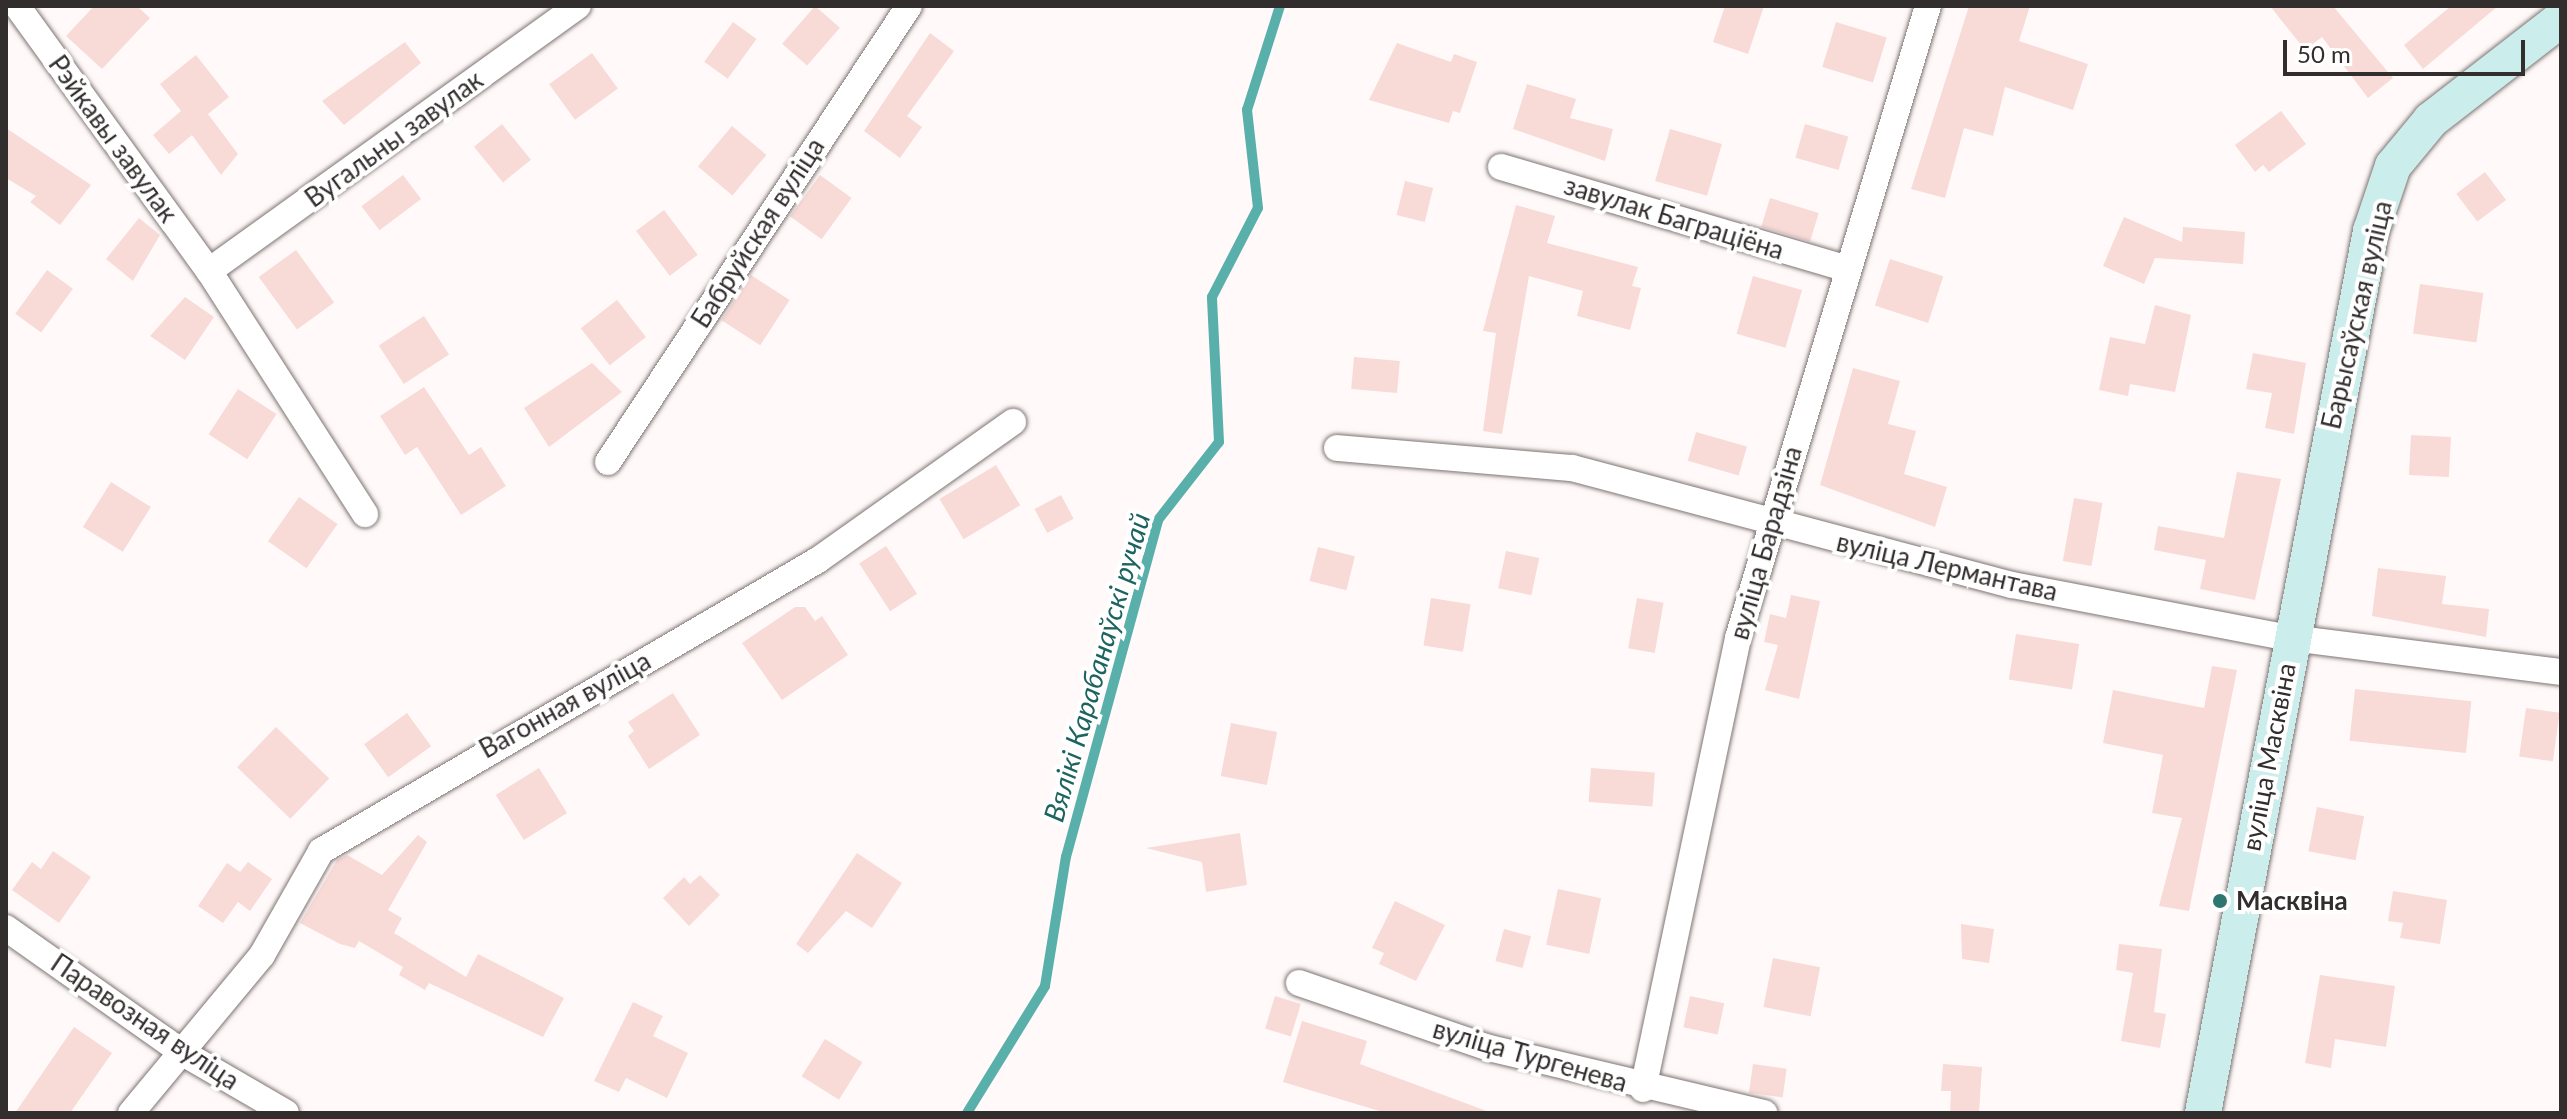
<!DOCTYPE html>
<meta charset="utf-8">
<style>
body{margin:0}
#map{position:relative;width:2567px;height:1119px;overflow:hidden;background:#fffaf9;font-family:Lato,sans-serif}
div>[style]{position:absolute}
.stream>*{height:10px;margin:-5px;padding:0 5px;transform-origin:5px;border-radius:5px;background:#59afaa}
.building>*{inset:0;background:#f8dad7;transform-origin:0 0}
.roads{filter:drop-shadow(0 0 2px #7f7473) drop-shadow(0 0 2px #7f7473)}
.minor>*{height:26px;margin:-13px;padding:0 13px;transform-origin:13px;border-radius:13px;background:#fff}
.secondary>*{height:36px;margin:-18px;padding:0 18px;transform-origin:18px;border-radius:18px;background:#cbedeb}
.dots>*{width:22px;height:22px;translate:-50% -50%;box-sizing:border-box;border:4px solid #fff;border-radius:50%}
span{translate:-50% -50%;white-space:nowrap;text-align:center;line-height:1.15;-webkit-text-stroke:8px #fff;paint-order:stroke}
.street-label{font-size:26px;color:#332e2e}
.poi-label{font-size:26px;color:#332e2e;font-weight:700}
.left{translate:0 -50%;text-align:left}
.water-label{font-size:28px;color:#1d6460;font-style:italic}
.frame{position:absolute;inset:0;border:8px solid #332e2e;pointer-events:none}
.scale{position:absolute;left:2283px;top:40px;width:242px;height:36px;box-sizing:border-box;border:4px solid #332e2e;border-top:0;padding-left:10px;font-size:24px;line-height:28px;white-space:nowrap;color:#332e2e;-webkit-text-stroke:6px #fff;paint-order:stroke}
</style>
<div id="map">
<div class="stream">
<div style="left:967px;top:1113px;width:149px;rotate:-58.4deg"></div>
<div style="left:1045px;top:986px;width:131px;rotate:-80.8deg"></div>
<div style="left:1066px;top:857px;width:349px;rotate:-74.7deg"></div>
<div style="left:1158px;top:520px;width:99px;rotate:-52deg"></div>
<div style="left:1219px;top:442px;width:145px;rotate:-92.8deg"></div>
<div style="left:1212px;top:297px;width:100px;rotate:-62.7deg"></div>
<div style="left:1258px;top:208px;width:99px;rotate:-96.4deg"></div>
<div style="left:1247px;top:110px;width:109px;rotate:-72.4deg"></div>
</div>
<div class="building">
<div style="clip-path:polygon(94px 6px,137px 6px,150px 18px,102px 69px,66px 36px)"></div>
<div style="left:815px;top:6px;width:33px;height:50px;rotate:41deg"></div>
<div style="clip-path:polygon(1725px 6px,1764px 6px,1748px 54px,1713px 42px)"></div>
<div style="clip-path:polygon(1969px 6px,2030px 6px,2019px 41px,2088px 64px,2073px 110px,2005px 87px,1993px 136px,1964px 128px,1945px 198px,1911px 189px)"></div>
<div style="clip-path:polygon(2270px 6px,2333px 6px,2393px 78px,2368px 98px,2322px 37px,2305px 50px)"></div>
<div style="clip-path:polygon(2451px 6px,2498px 6px,2423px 69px,2404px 45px)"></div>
<div style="left:733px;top:22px;width:29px;height:49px;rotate:36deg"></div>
<div style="left:1836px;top:22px;width:53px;height:47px;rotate:17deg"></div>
<div style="clip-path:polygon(930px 33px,954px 51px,907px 116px,922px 127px,900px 158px,864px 131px)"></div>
<div style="clip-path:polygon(405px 42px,421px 63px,344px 125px,322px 101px)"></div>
<div style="clip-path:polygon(1397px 43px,1451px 62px,1454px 54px,1477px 62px,1460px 113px,1453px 111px,1449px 123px,1369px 100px)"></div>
<div style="left:592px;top:53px;width:44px;height:53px;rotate:54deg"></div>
<div style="clip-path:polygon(196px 55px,229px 97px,208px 114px,238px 154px,221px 175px,192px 135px,169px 154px,153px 135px,181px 111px,160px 84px)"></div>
<div style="clip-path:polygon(1527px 84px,1576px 99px,1570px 118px,1613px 129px,1605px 161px,1513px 129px)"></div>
<div style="clip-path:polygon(2281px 111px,2306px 144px,2269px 172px,2263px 165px,2255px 172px,2235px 145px)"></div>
<div style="left:502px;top:124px;width:46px;height:36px;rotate:51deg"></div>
<div style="left:1805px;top:124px;width:45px;height:35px;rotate:16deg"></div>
<div style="left:732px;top:126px;width:45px;height:53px;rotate:40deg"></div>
<div style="clip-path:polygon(6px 128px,91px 185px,60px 225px,30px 202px,36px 196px,6px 178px)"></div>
<div style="left:1670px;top:129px;width:54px;height:54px;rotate:16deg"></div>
<div style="left:2485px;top:172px;width:35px;height:36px;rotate:53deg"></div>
<div style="left:403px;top:175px;width:30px;height:52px;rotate:53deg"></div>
<div style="left:820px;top:175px;width:39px;height:51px;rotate:36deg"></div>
<div style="left:1405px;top:181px;width:29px;height:35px;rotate:14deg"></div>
<div style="left:1770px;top:198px;width:51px;height:30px;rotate:17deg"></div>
<div style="clip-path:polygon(1516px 205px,1555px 216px,1547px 243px,1638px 267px,1632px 286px,1641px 288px,1630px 330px,1577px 316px,1583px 291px,1529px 276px,1502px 434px,1483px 431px,1496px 333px,1483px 331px)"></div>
<div style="left:664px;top:210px;width:56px;height:35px;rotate:53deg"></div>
<div style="clip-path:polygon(2124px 217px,2182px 242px,2183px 227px,2245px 232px,2243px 264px,2155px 258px,2144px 284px,2103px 266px)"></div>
<div style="clip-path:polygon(139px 218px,160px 235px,133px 281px,106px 259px)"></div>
<div style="left:296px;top:250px;width:65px;height:46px;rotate:54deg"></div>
<div style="left:1890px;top:259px;width:56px;height:49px;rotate:18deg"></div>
<div style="left:47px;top:270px;width:32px;height:54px;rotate:36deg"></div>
<div style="left:751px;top:275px;width:46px;height:54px;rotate:33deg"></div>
<div style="left:1753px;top:276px;width:51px;height:60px;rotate:16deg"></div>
<div style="left:2420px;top:284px;width:64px;height:50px;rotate:8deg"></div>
<div style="clip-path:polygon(185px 297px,214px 317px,185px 360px,150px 336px)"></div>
<div style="left:617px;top:300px;width:47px;height:46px;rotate:52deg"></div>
<div style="clip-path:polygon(2155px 305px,2191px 315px,2175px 392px,2130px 384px,2128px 396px,2099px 390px,2110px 337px,2145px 344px)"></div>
<div style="left:424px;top:316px;width:46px;height:54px;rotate:57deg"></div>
<div style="clip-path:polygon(2253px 353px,2306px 363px,2294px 434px,2265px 428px,2272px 393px,2246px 389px)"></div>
<div style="left:1354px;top:357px;width:46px;height:32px;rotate:5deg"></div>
<div style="clip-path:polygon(592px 363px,622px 392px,549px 447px,524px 408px)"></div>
<div style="clip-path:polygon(1853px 368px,1900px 381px,1888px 424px,1916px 431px,1904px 474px,1947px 487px,1935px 527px,1820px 485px)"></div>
<div style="clip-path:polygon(424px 387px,469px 455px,481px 447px,506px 486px,461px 515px,417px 447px,405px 455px,380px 416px)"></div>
<div style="left:238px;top:389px;width:46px;height:54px;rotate:33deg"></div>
<div style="left:1696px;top:432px;width:53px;height:30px;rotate:16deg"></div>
<div style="left:2411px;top:435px;width:40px;height:40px;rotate:3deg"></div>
<div style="left:996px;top:465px;width:47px;height:66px;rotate:59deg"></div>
<div style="clip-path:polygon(2237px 472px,2281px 479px,2255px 600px,2200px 589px,2206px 560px,2154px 550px,2158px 526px,2224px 538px)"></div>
<div style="left:111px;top:482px;width:47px;height:53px;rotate:32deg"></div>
<div style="left:1061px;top:495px;width:27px;height:30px;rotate:62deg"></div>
<div style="left:299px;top:497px;width:47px;height:54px;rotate:35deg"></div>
<div style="left:2074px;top:498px;width:29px;height:64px;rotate:10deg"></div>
<div style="left:886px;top:546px;width:57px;height:32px;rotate:57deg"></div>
<div style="left:1318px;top:547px;width:38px;height:35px;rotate:14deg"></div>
<div style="left:1506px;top:551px;width:34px;height:38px;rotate:12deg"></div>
<div style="clip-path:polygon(2378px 568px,2446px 576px,2442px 604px,2489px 609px,2486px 637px,2372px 616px)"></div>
<div style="clip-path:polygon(1791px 595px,1820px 601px,1799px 699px,1765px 690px,1778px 645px,1764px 642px,1770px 614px,1786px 618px)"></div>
<div style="left:1431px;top:598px;width:40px;height:48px;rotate:9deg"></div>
<div style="left:1637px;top:598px;width:27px;height:51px;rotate:10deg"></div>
<div style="clip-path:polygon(795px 607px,805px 607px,815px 621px,822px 616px,848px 655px,782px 700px,742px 643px)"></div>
<div style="left:2016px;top:634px;width:64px;height:46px;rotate:9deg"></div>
<div style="clip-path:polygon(2212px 666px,2237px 670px,2189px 911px,2159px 906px,2182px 818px,2152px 813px,2163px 755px,2103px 743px,2113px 690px,2204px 708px)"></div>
<div style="left:2355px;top:689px;width:117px;height:52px;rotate:6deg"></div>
<div style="clip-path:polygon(673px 693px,700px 735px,649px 769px,628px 736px,634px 731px,628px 722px)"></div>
<div style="left:2526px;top:708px;width:34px;height:49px;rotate:8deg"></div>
<div style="left:407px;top:713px;width:41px;height:53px;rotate:54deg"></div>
<div style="left:1231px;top:723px;width:47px;height:54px;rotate:11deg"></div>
<div style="left:276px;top:727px;width:74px;height:56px;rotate:44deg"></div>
<div style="left:539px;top:768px;width:53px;height:51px;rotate:58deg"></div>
<div style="left:1591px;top:768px;width:64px;height:34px;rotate:4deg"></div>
<div style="left:2317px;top:807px;width:48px;height:45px;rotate:11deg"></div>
<div style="clip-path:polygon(1240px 833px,1247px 885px,1206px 892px,1202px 862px,1146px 848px)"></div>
<div style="clip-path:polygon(418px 835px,427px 842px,388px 910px,402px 918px,394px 933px,466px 977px,478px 954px,564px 998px,543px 1037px,429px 983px,425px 990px,399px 975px,403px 967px,359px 941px,355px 948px,340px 944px,300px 923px,337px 860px,347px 855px,382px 875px)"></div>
<div style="clip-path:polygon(53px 851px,91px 877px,59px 923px,12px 890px,32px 862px,41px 869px)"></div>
<div style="clip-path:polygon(857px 853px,902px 883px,872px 928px,846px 911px,808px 953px,796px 944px)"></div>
<div style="clip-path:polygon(248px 862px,272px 879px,250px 911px,238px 902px,223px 923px,198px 906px,227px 863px,240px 872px)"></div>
<div style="clip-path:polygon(700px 875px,720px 895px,689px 926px,663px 898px,684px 877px,690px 884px)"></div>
<div style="left:1558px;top:889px;width:44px;height:57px;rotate:12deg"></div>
<div style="clip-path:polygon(2393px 891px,2447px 900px,2440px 944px,2400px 938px,2403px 923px,2388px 921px)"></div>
<div style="clip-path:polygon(1395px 901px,1445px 925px,1416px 981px,1379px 964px,1384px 953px,1372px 948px)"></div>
<div style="clip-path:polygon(1961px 924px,1994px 929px,1989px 963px,1962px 959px)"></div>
<div style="left:1504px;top:929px;width:28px;height:33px;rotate:15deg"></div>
<div style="clip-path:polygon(2119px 944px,2162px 949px,2154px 1012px,2166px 1014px,2160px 1048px,2121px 1041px,2133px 973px,2116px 970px)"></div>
<div style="left:1773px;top:958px;width:48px;height:50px;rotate:11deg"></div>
<div style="clip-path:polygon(2320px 975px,2395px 986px,2386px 1047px,2335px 1039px,2331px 1068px,2305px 1063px)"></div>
<div style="left:1275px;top:996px;width:27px;height:34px;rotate:17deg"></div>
<div style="left:1690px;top:996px;width:35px;height:32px;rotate:12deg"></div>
<div style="clip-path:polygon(633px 1002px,663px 1016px,653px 1036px,688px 1053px,667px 1098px,626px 1078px,619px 1092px,594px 1081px)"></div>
<div style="clip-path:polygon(1302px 1021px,1367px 1041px,1360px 1064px,1492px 1113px,1386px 1113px,1283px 1082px)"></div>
<div style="clip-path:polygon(74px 1027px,112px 1053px,70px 1113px,15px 1113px)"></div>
<div style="left:825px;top:1039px;width:44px;height:44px;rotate:32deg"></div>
<div style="left:1753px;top:1064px;width:34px;height:29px;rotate:8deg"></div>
<div style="clip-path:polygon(1943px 1064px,1982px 1067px,1979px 1113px,1950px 1113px,1951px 1091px,1941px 1091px)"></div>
</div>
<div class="roads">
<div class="minor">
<div style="left:17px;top:6px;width:327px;rotate:54.1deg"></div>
<div style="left:209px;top:271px;width:289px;rotate:57.3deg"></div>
<div style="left:1501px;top:167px;width:361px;rotate:16.4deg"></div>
<div style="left:209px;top:271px;width:454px;rotate:-35.7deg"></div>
<div style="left:1337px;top:448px;width:236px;rotate:4.9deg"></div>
<div style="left:1572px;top:468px;width:455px;rotate:14.9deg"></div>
<div style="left:2012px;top:585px;width:284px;rotate:10.8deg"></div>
<div style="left:2291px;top:638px;width:272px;rotate:7.2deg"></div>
<div style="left:608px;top:462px;width:546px;rotate:-56.57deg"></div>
<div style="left:6px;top:928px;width:217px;rotate:35.2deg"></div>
<div style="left:183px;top:1053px;width:119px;rotate:30.2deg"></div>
<div style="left:1299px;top:983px;width:201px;rotate:18.9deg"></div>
<div style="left:1489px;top:1048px;width:283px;rotate:13.3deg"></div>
<div style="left:1643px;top:1089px;width:461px;rotate:-78.1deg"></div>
<div style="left:1738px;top:638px;width:660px;rotate:-73.27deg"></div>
<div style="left:131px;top:1113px;width:205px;rotate:-50.3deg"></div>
<div style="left:262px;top:955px;width:120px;rotate:-60.4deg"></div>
<div style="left:321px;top:851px;width:576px;rotate:-30.35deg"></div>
<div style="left:818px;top:560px;width:239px;rotate:-35.3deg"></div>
</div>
<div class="secondary">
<div style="left:2203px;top:1113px;width:898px;rotate:-79.22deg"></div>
<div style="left:2371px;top:231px;width:69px;rotate:-71.3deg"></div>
<div style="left:2393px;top:166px;width:60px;rotate:-50.4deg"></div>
<div style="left:2431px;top:120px;width:165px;rotate:-37.8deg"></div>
</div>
</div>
<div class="dots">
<div style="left:2220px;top:901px;background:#2d7672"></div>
</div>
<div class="street-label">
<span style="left:113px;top:139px;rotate:54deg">Рэйкавы завулак</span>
<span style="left:394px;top:139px;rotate:-36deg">Вугальны завулак</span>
<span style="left:1674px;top:218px;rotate:17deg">завулак Баграціёна</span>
<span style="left:758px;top:233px;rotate:-57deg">Бабруйская вуліца</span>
<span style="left:2357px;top:315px;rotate:-77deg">Барысаўская вуліца</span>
<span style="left:1766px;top:543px;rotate:-74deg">вуліца Барадзіна</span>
<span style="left:1947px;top:567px;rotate:13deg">вуліца Лермантава</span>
<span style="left:565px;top:705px;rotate:-29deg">Вагонная вуліца</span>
<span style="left:2269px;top:757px;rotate:-79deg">вуліца Масквіна</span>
<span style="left:145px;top:1022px;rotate:34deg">Паравозная вуліца</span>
<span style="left:1530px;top:1056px;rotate:16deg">вуліца Тургенева</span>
</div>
<div class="poi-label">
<span class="left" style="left:2236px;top:901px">Масквіна</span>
</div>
<div class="water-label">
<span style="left:1096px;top:667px;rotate:-74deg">Вялікі Карабанаўскі ручай</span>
</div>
<div class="frame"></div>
<div class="scale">50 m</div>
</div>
